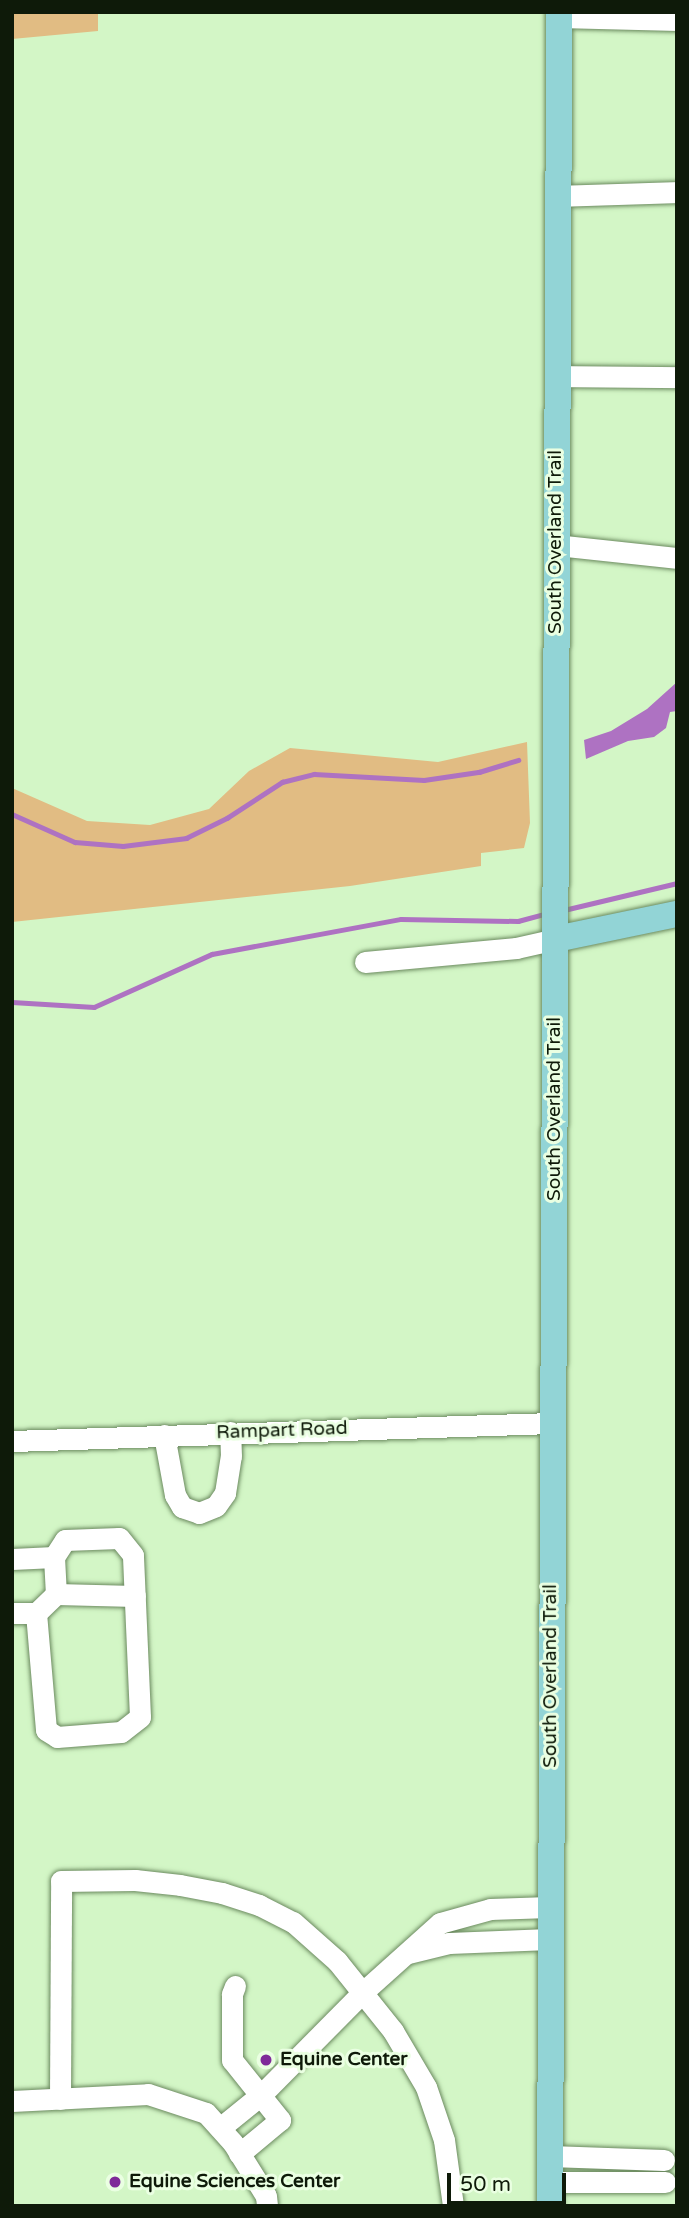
<!DOCTYPE html>
<style>
body{margin:0}
#map{position:relative;width:689px;height:2218px;overflow:hidden;background:#d3f6c6;font-family:"Varela Round",sans-serif}
div>[style]{position:absolute}
.green>*{inset:0;background:#e1bc83}
.water>*{inset:0;background:#ae72c2}
.stream>*{height:4.5px;margin:-2.25px;padding:0 2.25px;transform-origin:2.25px;border-radius:2.25px;background:#ae72c2}
.roads{filter:drop-shadow(0 0 2px #6b8a5f) drop-shadow(0 0 2px #6b8a5f)}
.minor>*{height:21px;margin:-10.5px;padding:0 10.5px;transform-origin:10.5px;border-radius:10.5px;background:#fff}
.major>*{height:26px;margin:-13px;padding:0 13px;transform-origin:13px;border-radius:13px;background:#92d4d6}
.dots>*{width:19px;height:19px;translate:-50% -50%;box-sizing:border-box;border:4px solid #eaffe2;border-radius:50%}
span{translate:-50% -50%;white-space:nowrap;text-align:center;line-height:1.15;-webkit-text-stroke:6px #eaffe2;paint-order:stroke}
.street-label{font-size:19px;color:#0e1a09}
.poi-label{font-size:19px;color:#0e1a09;font-weight:700}
.left{translate:0 -50%;text-align:left}
.frame{position:absolute;inset:0;border:14px solid #0e1a09;pointer-events:none}
.scale{position:absolute;left:447px;top:2173px;width:119px;height:32px;box-sizing:border-box;border:4px solid #0e1a09;border-top:0;padding-left:9px;font-size:21px;line-height:24px;white-space:nowrap;color:#0e1a09;-webkit-text-stroke:5px #eaffe2;paint-order:stroke}
</style>
<div id="map">
<div class="green">
<div style="clip-path:polygon(12px 12px,98px 12px,98px 31px,12px 39px)"></div>
<div style="clip-path:polygon(527px 742px,530px 823px,524px 848px,481px 853px,481px 866px,350px 886px,12px 922px,12px 788px,87px 821px,150px 825px,209px 809px,249px 771px,290px 748px,438px 762px)"></div>
</div>
<div class="water">
<div style="clip-path:polygon(677px 682px,677px 711px,670px 712px,666px 728px,654px 737px,628px 741px,586px 759px,584px 740px,611px 731px,647px 709px)"></div>
</div>
<div class="stream">
<div style="left:12px;top:814px;width:69px;rotate:24deg"></div>
<div style="left:75px;top:842px;width:48px;rotate:4.8deg"></div>
<div style="left:123px;top:846px;width:64px;rotate:-7.2deg"></div>
<div style="left:186px;top:838px;width:46px;rotate:-26deg"></div>
<div style="left:227px;top:818px;width:66px;rotate:-33.2deg"></div>
<div style="left:282px;top:782px;width:33px;rotate:-14deg"></div>
<div style="left:314px;top:774px;width:110px;rotate:3.1deg"></div>
<div style="left:424px;top:780px;width:56px;rotate:-8.3deg"></div>
<div style="left:479px;top:772px;width:41px;rotate:-17.1deg"></div>
<div style="left:564px;top:910px;width:116px;rotate:-13.4deg"></div>
<div style="left:12px;top:1002px;width:82px;rotate:3.5deg"></div>
<div style="left:94px;top:1007px;width:129px;rotate:-24.2deg"></div>
<div style="left:212px;top:954px;width:192px;rotate:-10.5deg"></div>
<div style="left:401px;top:919px;width:117px;rotate:1deg"></div>
<div style="left:518px;top:921px;width:28px;rotate:-15deg"></div>
</div>
<div class="roads">
<div class="minor">
<div style="left:559px;top:17px;width:118px;rotate:1.5deg"></div>
<div style="left:558px;top:196px;width:119px;rotate:-1.9deg"></div>
<div style="left:557px;top:376px;width:120px;rotate:0.5deg"></div>
<div style="left:556px;top:545px;width:122px;rotate:6.1deg"></div>
<div style="left:365px;top:962px;width:152px;rotate:-5.3deg"></div>
<div style="left:516px;top:948px;width:41px;rotate:-12.7deg"></div>
<div style="left:164px;top:1435px;width:61px;rotate:79.6deg"></div>
<div style="left:175px;top:1495px;width:14px;rotate:60deg"></div>
<div style="left:182px;top:1507px;width:18px;rotate:19deg"></div>
<div style="left:199px;top:1513px;width:18px;rotate:-22deg"></div>
<div style="left:216px;top:1506px;width:16px;rotate:-55deg"></div>
<div style="left:225px;top:1493px;width:37px;rotate:-81deg"></div>
<div style="left:231px;top:1456px;width:24px;rotate:-92deg"></div>
<div style="left:12px;top:1441px;width:540px;rotate:-1.91deg"></div>
<div style="left:12px;top:1559px;width:42px;rotate:-2.7deg"></div>
<div style="left:54px;top:1557px;width:37px;rotate:87deg"></div>
<div style="left:56px;top:1594px;width:28px;rotate:136deg"></div>
<div style="left:36px;top:1613px;width:24px;rotate:180deg"></div>
<div style="left:56px;top:1594px;width:79px;rotate:1.5deg"></div>
<div style="left:36px;top:1613px;width:117px;rotate:85.1deg"></div>
<div style="left:46px;top:1730px;width:13px;rotate:32deg"></div>
<div style="left:57px;top:1737px;width:64px;rotate:-4.5deg"></div>
<div style="left:121px;top:1732px;width:24px;rotate:-38deg"></div>
<div style="left:140px;top:1717px;width:162px;rotate:-92.5deg"></div>
<div style="left:133px;top:1555px;width:22px;rotate:-129deg"></div>
<div style="left:119px;top:1538px;width:54px;rotate:177.9deg"></div>
<div style="left:65px;top:1540px;width:20px;rotate:123deg"></div>
<div style="left:408px;top:1953px;width:42px;rotate:-13.7deg"></div>
<div style="left:449px;top:1943px;width:100px;rotate:-2.3deg"></div>
<div style="left:235px;top:1986px;width:9px;rotate:111deg"></div>
<div style="left:232px;top:1994px;width:66px;rotate:90deg"></div>
<div style="left:232px;top:2060px;width:77px;rotate:51.3deg"></div>
<div style="left:280px;top:2120px;width:53px;rotate:140.3deg"></div>
<div style="left:60px;top:2099px;width:218px;rotate:-89.7deg"></div>
<div style="left:61px;top:1881px;width:74px;rotate:-0.8deg"></div>
<div style="left:135px;top:1880px;width:45px;rotate:6.3deg"></div>
<div style="left:180px;top:1885px;width:43px;rotate:10.8deg"></div>
<div style="left:222px;top:1893px;width:39px;rotate:18deg"></div>
<div style="left:259px;top:1905px;width:38px;rotate:27deg"></div>
<div style="left:293px;top:1922px;width:59px;rotate:41.6deg"></div>
<div style="left:337px;top:1961px;width:90px;rotate:51.3deg"></div>
<div style="left:393px;top:2031px;width:65px;rotate:59.5deg"></div>
<div style="left:426px;top:2087px;width:56px;rotate:71.2deg"></div>
<div style="left:444px;top:2140px;width:67px;rotate:82.2deg"></div>
<div style="left:12px;top:2101px;width:136px;rotate:-2.9deg"></div>
<div style="left:148px;top:2094px;width:61px;rotate:18.1deg"></div>
<div style="left:206px;top:2113px;width:40px;rotate:48deg"></div>
<div style="left:233px;top:2143px;width:62px;rotate:58.1deg"></div>
<div style="left:266px;top:2196px;width:10px;rotate:84deg"></div>
<div style="left:220px;top:2128px;width:54px;rotate:-39deg"></div>
<div style="left:262px;top:2094px;width:144px;rotate:-45.3deg"></div>
<div style="left:363px;top:1992px;width:103px;rotate:-41.9deg"></div>
<div style="left:440px;top:1923px;width:52px;rotate:-15.6deg"></div>
<div style="left:490px;top:1909px;width:59px;rotate:-1.9deg"></div>
<div style="left:550px;top:2156px;width:114px;rotate:2deg"></div>
<div style="left:550px;top:2182px;width:115px"></div>
</div>
<div class="major">
<div style="left:556px;top:939px;width:124px;rotate:-11.7deg"></div>
<div style="left:550px;top:2206px;width:2194px;rotate:-89.76deg"></div>
</div>
</div>
<div class="dots">
<div style="left:266px;top:2060px;background:#7f2a99"></div>
<div style="left:115px;top:2182px;background:#7f2a99"></div>
</div>
<div class="street-label">
<span style="left:556px;top:542px;rotate:-90deg">South Overland Trail</span>
<span style="left:555px;top:1109px;rotate:-90deg">South Overland Trail</span>
<span style="left:282px;top:1431px;rotate:-2deg">Rampart Road</span>
<span style="left:551px;top:1676px;rotate:-90deg">South Overland Trail</span>
</div>
<div class="poi-label">
<span class="left" style="left:280px;top:2060px">Equine Center</span>
<span class="left" style="left:129px;top:2182px">Equine Sciences Center</span>
</div>
<div class="frame"></div>
<div class="scale">50 m</div>
</div>
